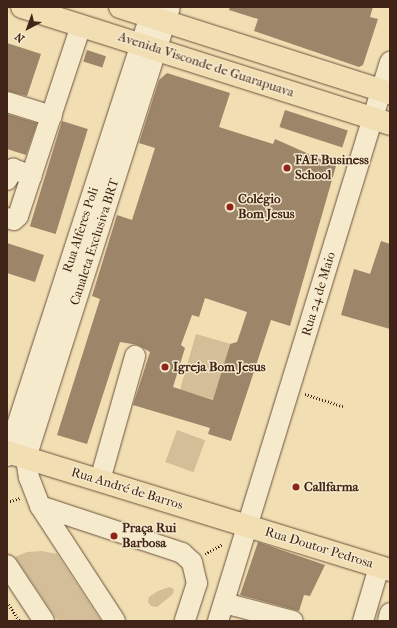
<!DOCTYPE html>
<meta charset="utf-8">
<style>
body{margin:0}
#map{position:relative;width:397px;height:628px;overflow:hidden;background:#f1deb2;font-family:"IM FELL French Canon",serif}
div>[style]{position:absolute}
.green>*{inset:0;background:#d3be98;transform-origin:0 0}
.building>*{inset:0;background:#9c8568;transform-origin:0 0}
.path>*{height:2.5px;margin-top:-1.25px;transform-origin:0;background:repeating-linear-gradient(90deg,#3f2417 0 1px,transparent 0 3px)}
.roads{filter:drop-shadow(0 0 1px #6c523e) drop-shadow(0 0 1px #6c523e)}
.minor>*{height:20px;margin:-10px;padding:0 10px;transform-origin:10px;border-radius:10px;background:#f6eacd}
.major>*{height:22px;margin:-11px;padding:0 11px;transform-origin:11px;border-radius:11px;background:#f1deb2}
.dots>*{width:11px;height:11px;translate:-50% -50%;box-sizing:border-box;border:2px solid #f6eacd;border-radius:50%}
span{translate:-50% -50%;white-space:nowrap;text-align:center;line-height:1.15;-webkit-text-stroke:3px #f6eacd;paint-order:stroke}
.street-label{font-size:13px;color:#3f2417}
.poi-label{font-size:13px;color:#3f2417;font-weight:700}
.left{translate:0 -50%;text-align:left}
.frame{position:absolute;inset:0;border:8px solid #3f2417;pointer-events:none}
.north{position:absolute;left:8px;top:8px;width:40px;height:40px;-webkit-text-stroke:3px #f6eacd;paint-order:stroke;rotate:221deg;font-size:11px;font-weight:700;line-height:16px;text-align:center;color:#3f2417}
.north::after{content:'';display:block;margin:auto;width:14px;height:18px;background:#3f2417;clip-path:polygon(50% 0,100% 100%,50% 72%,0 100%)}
</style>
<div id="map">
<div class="green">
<div style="left:196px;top:334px;width:35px;height:58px;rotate:16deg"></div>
<div style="left:177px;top:430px;width:30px;height:34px;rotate:20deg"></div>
<div style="clip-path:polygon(42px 551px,57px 554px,101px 621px,58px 621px,15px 557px,27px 552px)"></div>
<div style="clip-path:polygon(169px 587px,174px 589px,173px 594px,157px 607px,151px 606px,148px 602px,149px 597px,158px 591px)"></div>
</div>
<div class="building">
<div style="clip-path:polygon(230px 7px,373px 7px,370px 17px,378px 19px,363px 65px,359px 67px,254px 31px,258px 19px,229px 10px)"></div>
<div style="clip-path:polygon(7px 43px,41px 54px,27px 96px,7px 91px)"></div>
<div style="left:87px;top:50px;width:20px;height:12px;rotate:18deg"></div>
<div style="clip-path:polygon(evenodd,167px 73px,230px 93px,219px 127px,273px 144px,275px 139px,336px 166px,290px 326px,271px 320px,231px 441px,208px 434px,210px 428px,133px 405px,150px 352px,138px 345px,120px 342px,87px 444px,57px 435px,100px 299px,92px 296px,117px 215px,132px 220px,155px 148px,139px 143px,159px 80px,167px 73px,205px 298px,247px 312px,237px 342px,230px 344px,213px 400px,173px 387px,185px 348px,181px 345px,192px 315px,199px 317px,205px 298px)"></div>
<div style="left:285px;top:110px;width:66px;height:18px;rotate:18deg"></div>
<div style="clip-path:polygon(7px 114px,37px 123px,26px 155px,7px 149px)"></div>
<div style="left:62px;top:121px;width:27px;height:110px;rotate:17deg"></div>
<div style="clip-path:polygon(381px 241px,390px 244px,390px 329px,341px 315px,354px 269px,370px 274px)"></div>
<div style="clip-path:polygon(7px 243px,44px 255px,35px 282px,7px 273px)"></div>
<div style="clip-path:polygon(258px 542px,325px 565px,310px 596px,304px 595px,299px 611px,240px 595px)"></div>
</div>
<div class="path">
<div style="left:305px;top:394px;width:40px;rotate:18deg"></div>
<div style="left:7px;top:502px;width:14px;rotate:-17deg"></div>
<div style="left:205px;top:554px;width:20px;rotate:-30deg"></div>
<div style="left:7px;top:602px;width:23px;rotate:56deg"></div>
</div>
<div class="roads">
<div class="minor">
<div style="left:7px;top:102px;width:47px;rotate:17.3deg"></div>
<div style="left:7px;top:180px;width:13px;rotate:-61deg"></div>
<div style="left:13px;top:169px;width:20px;rotate:20deg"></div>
<div style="left:7px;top:218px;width:7px;rotate:16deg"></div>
<div style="left:14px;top:220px;width:6px;rotate:-45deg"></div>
<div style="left:18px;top:216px;width:200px;rotate:-71.7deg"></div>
<div style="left:7px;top:456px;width:472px;rotate:-72deg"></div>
<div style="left:100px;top:480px;width:129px;rotate:-74.2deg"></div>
<div style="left:40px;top:506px;width:150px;rotate:18.3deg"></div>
<div style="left:182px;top:553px;width:13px;rotate:42deg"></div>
<div style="left:192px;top:562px;width:22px;rotate:77deg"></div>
<div style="left:197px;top:583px;width:40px;rotate:108deg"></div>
<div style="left:7px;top:565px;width:67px;rotate:56.5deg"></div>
<div style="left:224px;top:603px;width:71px;rotate:14.6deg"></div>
<div style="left:115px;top:621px;width:137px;rotate:-123.1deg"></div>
<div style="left:40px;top:506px;width:30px;rotate:-111deg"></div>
<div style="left:29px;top:478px;width:20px;rotate:-99deg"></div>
<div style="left:26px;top:458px;width:473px;rotate:-72.3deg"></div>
<div style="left:218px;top:621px;width:585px;rotate:-72.9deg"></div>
<div style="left:363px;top:621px;width:56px;rotate:-73.5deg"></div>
<div style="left:388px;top:621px;width:8px;rotate:-76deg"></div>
</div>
<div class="major">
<div style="left:22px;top:7px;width:386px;rotate:17.6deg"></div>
<div style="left:120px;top:7px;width:283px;rotate:17.7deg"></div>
<div style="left:7px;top:452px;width:401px;rotate:17.1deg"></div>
</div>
</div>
<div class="dots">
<div style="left:287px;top:168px;background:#8f2418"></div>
<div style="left:230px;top:207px;background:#8f2418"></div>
<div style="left:165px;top:367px;background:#8f2418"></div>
<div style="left:296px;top:487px;background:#8f2418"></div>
<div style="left:114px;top:536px;background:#8f2418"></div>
</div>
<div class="street-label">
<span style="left:206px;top:65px;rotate:18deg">Avenida Visconde de Guarapuava</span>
<span style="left:81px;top:230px;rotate:-72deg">Rua Alferes Poli</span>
<span style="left:95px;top:242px;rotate:-72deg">Canaleta Exclusiva BRT</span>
<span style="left:319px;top:294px;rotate:-73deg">Rua 24 de Maio</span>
<span style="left:127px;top:489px;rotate:17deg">Rua André de Barros</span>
<span style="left:319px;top:548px;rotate:17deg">Rua Doutor Pedrosa</span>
</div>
<div class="poi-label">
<span class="left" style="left:295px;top:168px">FAE Business<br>School</span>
<span class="left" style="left:238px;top:207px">Colégio<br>Bom Jesus</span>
<span class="left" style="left:173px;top:367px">Igreja Bom Jesus</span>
<span class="left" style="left:304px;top:487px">Callfarma</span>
<span class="left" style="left:122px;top:536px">Praça Rui<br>Barbosa</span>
</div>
<div class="frame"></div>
<div class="north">N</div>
</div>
